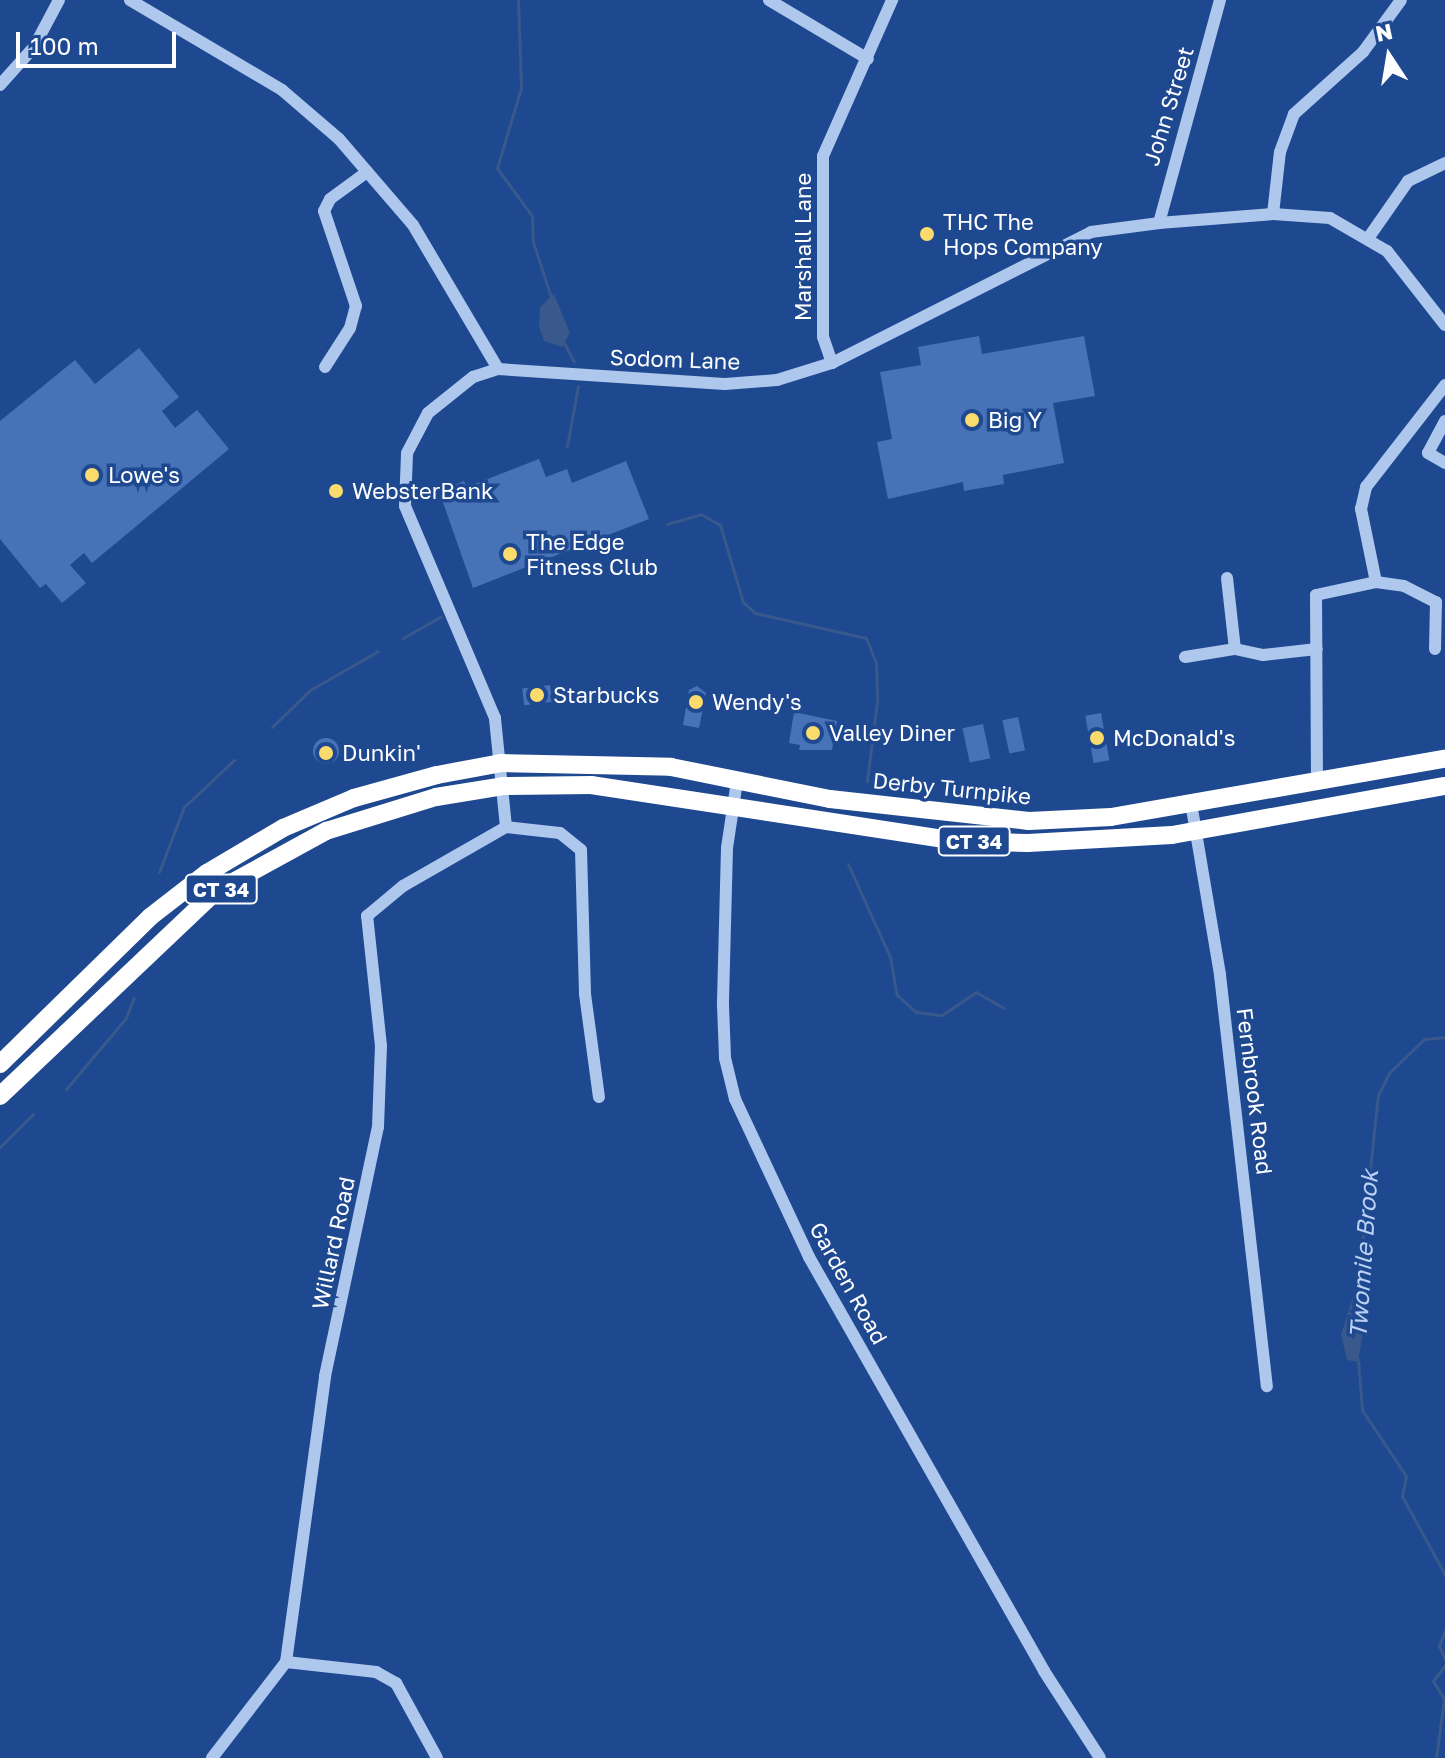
<!DOCTYPE html>
<style>
body{margin:0}
#map{position:relative;width:1445px;height:1758px;overflow:hidden;background:#1e4990;font-family:"Golos Text",sans-serif}
div>[style]{position:absolute}
.water>*{inset:0;background:#39588b}
.stream>*{height:3px;margin:-1.5px;padding:0 1.5px;transform-origin:1.5px;border-radius:1.5px;background:#39588b}
.building>*{inset:0;background:#4772b7;transform-origin:0 0}
.round{border-radius:50%}
.minor>*{height:12px;margin:-6px;padding:0 6px;transform-origin:6px;border-radius:6px;background:#aec7ed}
.highway>*{height:18px;margin:-9px;padding:0 9px;transform-origin:9px;border-radius:9px;background:#fff}
.dots>*{width:22px;height:22px;translate:-50% -50%;box-sizing:border-box;border:4px solid #1e4990;border-radius:50%}
span{translate:-50% -50%;white-space:nowrap;text-align:center;line-height:1.15;-webkit-text-stroke:7px #1e4990;paint-order:stroke}
.shield-label span{padding:2px 6px;background:#1e4990;border:2px solid;border-radius:6px;-webkit-text-stroke-width:0}
.shield-label{font-size:20px;color:#fff;font-weight:700}
.street-label{font-size:22px;color:#fff}
.poi-label{font-size:22px;color:#fff}
.left{translate:0 -50%;text-align:left}
.water-label{font-size:24px;color:#bad1f4;font-style:italic}
.north{position:absolute;left:1349px;top:16px;width:80px;height:80px;-webkit-text-stroke:6px #1e4990;paint-order:stroke;rotate:348deg;font-size:22px;font-weight:700;line-height:32px;text-align:center;color:#fff}
.north::after{content:'';display:block;margin:auto;width:28px;height:36px;background:#fff;clip-path:polygon(50% 0,100% 100%,50% 72%,0 100%)}
.scale{position:absolute;left:16px;top:32px;width:160px;height:36px;box-sizing:border-box;border:4px solid #fff;border-top:0;padding-left:10px;font-size:24px;line-height:28px;white-space:nowrap;color:#fff;-webkit-text-stroke:6px #1e4990;paint-order:stroke}
</style>
<div id="map">
<div class="water">
<div style="clip-path:polygon(554px 294px,570px 333px,562px 347px,544px 341px,539px 327px,540px 307px)"></div>
<div style="clip-path:polygon(1358px 1281px,1363px 1333px,1358px 1362px,1347px 1360px,1341px 1335px)"></div>
</div>
<div class="stream">
<div style="left:518px;top:0;width:88px;rotate:88deg"></div>
<div style="left:521px;top:88px;width:84px;rotate:106.7deg"></div>
<div style="left:497px;top:168px;width:59px;rotate:53.9deg"></div>
<div style="left:532px;top:216px;width:26px;rotate:88deg"></div>
<div style="left:533px;top:242px;width:58px;rotate:71.9deg"></div>
<div style="left:564px;top:343px;width:21px;rotate:62deg"></div>
<div style="left:567px;top:446px;width:61px;rotate:-79.6deg"></div>
<div style="left:667px;top:524px;width:35px;rotate:-16deg"></div>
<div style="left:701px;top:514px;width:22px;rotate:30deg"></div>
<div style="left:720px;top:525px;width:80px;rotate:73.4deg"></div>
<div style="left:743px;top:602px;width:16px;rotate:43deg"></div>
<div style="left:755px;top:613px;width:114px;rotate:12.7deg"></div>
<div style="left:866px;top:638px;width:27px;rotate:68deg"></div>
<div style="left:876px;top:663px;width:38px;rotate:88deg"></div>
<div style="left:877px;top:701px;width:81px;rotate:97.1deg"></div>
<div style="left:403px;top:638px;width:43px;rotate:-29.6deg"></div>
<div style="left:272px;top:727px;width:53px;rotate:-44.2deg"></div>
<div style="left:310px;top:690px;width:78px;rotate:-29.8deg"></div>
<div style="left:848px;top:864px;width:102px;rotate:65.7deg"></div>
<div style="left:890px;top:957px;width:39px;rotate:80deg"></div>
<div style="left:897px;top:995px;width:25px;rotate:42deg"></div>
<div style="left:916px;top:1012px;width:26px;rotate:7deg"></div>
<div style="left:942px;top:1015px;width:41px;rotate:-34.1deg"></div>
<div style="left:976px;top:992px;width:32px;rotate:30deg"></div>
<div style="left:159px;top:872px;width:70px;rotate:-69deg"></div>
<div style="left:184px;top:807px;width:69px;rotate:-43.2deg"></div>
<div style="left:66px;top:1089px;width:93px;rotate:-49.8deg"></div>
<div style="left:126px;top:1018px;width:22px;rotate:-69deg"></div>
<div style="left:0;top:1147px;width:47px;rotate:-45deg"></div>
<div style="left:1358px;top:1284px;width:190px;rotate:-84deg"></div>
<div style="left:1378px;top:1095px;width:25px;rotate:-63deg"></div>
<div style="left:1389px;top:1073px;width:49px;rotate:-44.2deg"></div>
<div style="left:1424px;top:1039px;width:21px;rotate:-5deg"></div>
<div style="left:1358px;top:1359px;width:51px;rotate:85.5deg"></div>
<div style="left:1362px;top:1410px;width:79px;rotate:56.3deg"></div>
<div style="left:1406px;top:1476px;width:20px;rotate:101deg"></div>
<div style="left:1402px;top:1496px;width:90px;rotate:61.4deg"></div>
<div style="left:1445px;top:1630px;width:17px;rotate:111deg"></div>
<div style="left:1439px;top:1646px;width:14px;rotate:65deg"></div>
<div style="left:1436px;top:1758px;width:60px;rotate:-82.3deg"></div>
<div style="left:1444px;top:1699px;width:21px;rotate:-121deg"></div>
<div style="left:1433px;top:1681px;width:20px;rotate:-53deg"></div>
</div>
<div class="building">
<div style="clip-path:polygon(979px 336px,982px 354px,1084px 336px,1095px 396px,1053px 403px,1064px 463px,1003px 475px,1004px 484px,964px 491px,963px 482px,888px 499px,877px 442px,892px 439px,880px 372px,921px 365px,918px 347px)"></div>
<div style="clip-path:polygon(139px 348px,179px 397px,162px 411px,175px 428px,197px 410px,229px 449px,92px 563px,84px 553px,70px 565px,86px 583px,62px 603px,46px 584px,40px 588px,0 539px,0 421px,75px 360px,95px 384px)"></div>
<div style="clip-path:polygon(539px 459px,546px 477px,567px 469px,572px 483px,626px 461px,649px 519px,473px 588px,439px 491px,464px 481px,467px 487px)"></div>
<div style="left:550px;top:685px;width:17px;height:28px;rotate:83deg"></div>
<div style="clip-path:polygon(697px 686px,706px 693px,699px 728px,683px 725px,689px 690px)"></div>
<div style="clip-path:polygon(794px 712px,837px 721px,832px 750px,799px 750px,800px 745px,789px 743px)"></div>
<div style="left:1101px;top:713px;width:48px;height:16px;rotate:80deg"></div>
<div style="left:1018px;top:717px;width:34px;height:16px;rotate:78deg"></div>
<div style="left:983px;top:724px;width:35px;height:21px;rotate:78deg"></div>
<div class="round" style="left:313px;top:738px;width:26px;height:26px"></div>
</div>
<div class="minor">
<div style="left:130px;top:0;width:177px;rotate:30.6deg"></div>
<div style="left:282px;top:90px;width:75px;rotate:40.7deg"></div>
<div style="left:339px;top:139px;width:113px;rotate:49.3deg"></div>
<div style="left:413px;top:225px;width:167px;rotate:59.4deg"></div>
<div style="left:769px;top:0;width:115px;rotate:30.8deg"></div>
<div style="left:0;top:85px;width:51px;rotate:-48.2deg"></div>
<div style="left:34px;top:47px;width:53px;rotate:-62deg"></div>
<div style="left:1273px;top:214px;width:62px;rotate:-83.6deg"></div>
<div style="left:1280px;top:152px;width:40px;rotate:-69.8deg"></div>
<div style="left:1294px;top:114px;width:93px;rotate:-41.9deg"></div>
<div style="left:1363px;top:52px;width:64px;rotate:-53.8deg"></div>
<div style="left:1159px;top:223px;width:231px;rotate:-74.7deg"></div>
<div style="left:1369px;top:237px;width:68px;rotate:-55.1deg"></div>
<div style="left:1408px;top:181px;width:41px;rotate:-25.9deg"></div>
<div style="left:832px;top:363px;width:28px;rotate:-109deg"></div>
<div style="left:823px;top:337px;width:181px;rotate:-90deg"></div>
<div style="left:823px;top:156px;width:171px;rotate:-66.1deg"></div>
<div style="left:325px;top:367px;width:46px;rotate:-57.3deg"></div>
<div style="left:350px;top:328px;width:23px;rotate:-75deg"></div>
<div style="left:356px;top:306px;width:100px;rotate:-108.6deg"></div>
<div style="left:324px;top:211px;width:13px;rotate:-63deg"></div>
<div style="left:330px;top:199px;width:46px;rotate:-36.1deg"></div>
<div style="left:1445px;top:421px;width:36px;rotate:118deg"></div>
<div style="left:1428px;top:453px;width:20px;rotate:30deg"></div>
<div style="left:1227px;top:578px;width:71px;rotate:83.6deg"></div>
<div style="left:1376px;top:582px;width:28px;rotate:8deg"></div>
<div style="left:1404px;top:586px;width:36px;rotate:27deg"></div>
<div style="left:1436px;top:602px;width:47px;rotate:91.2deg"></div>
<div style="left:1185px;top:657px;width:51px;rotate:-9.1deg"></div>
<div style="left:1235px;top:649px;width:29px;rotate:12deg"></div>
<div style="left:1263px;top:655px;width:54px;rotate:-6.3deg"></div>
<div style="left:737px;top:781px;width:68px;rotate:98.5deg"></div>
<div style="left:727px;top:848px;width:157px;rotate:91.5deg"></div>
<div style="left:723px;top:1005px;width:53px;rotate:87.8deg"></div>
<div style="left:725px;top:1058px;width:42px;rotate:76.3deg"></div>
<div style="left:735px;top:1099px;width:174px;rotate:64.9deg"></div>
<div style="left:809px;top:1257px;width:476px;rotate:60.4deg"></div>
<div style="left:1044px;top:1671px;width:103px;rotate:57.2deg"></div>
<div style="left:1317px;top:782px;width:187px;rotate:-90.3deg"></div>
<div style="left:1316px;top:595px;width:61px;rotate:-12.2deg"></div>
<div style="left:1376px;top:582px;width:75px;rotate:-101.6deg"></div>
<div style="left:1361px;top:509px;width:23px;rotate:-77deg"></div>
<div style="left:1366px;top:487px;width:129px;rotate:-52.2deg"></div>
<div style="left:1191px;top:803px;width:174px;rotate:80.4deg"></div>
<div style="left:1220px;top:975px;width:414px;rotate:83.5deg"></div>
<div style="left:506px;top:827px;width:54px;rotate:6.3deg"></div>
<div style="left:560px;top:833px;width:27px;rotate:39deg"></div>
<div style="left:581px;top:850px;width:144px;rotate:88.4deg"></div>
<div style="left:585px;top:994px;width:104px;rotate:82.3deg"></div>
<div style="left:286px;top:1662px;width:91px;rotate:6.3deg"></div>
<div style="left:376px;top:1672px;width:23px;rotate:29deg"></div>
<div style="left:396px;top:1683px;width:85px;rotate:61.3deg"></div>
<div style="left:212px;top:1758px;width:121px;rotate:-52.4deg"></div>
<div style="left:286px;top:1662px;width:289px;rotate:-82.2deg"></div>
<div style="left:325px;top:1376px;width:255px;rotate:-78deg"></div>
<div style="left:378px;top:1127px;width:81px;rotate:-87.9deg"></div>
<div style="left:381px;top:1046px;width:131px;rotate:-96.1deg"></div>
<div style="left:367px;top:916px;width:47px;rotate:-39.8deg"></div>
<div style="left:403px;top:886px;width:119px;rotate:-29.8deg"></div>
<div style="left:506px;top:827px;width:110px;rotate:-95.8deg"></div>
<div style="left:495px;top:718px;width:230px;rotate:-113deg"></div>
<div style="left:405px;top:506px;width:53px;rotate:-87.8deg"></div>
<div style="left:407px;top:453px;width:45px;rotate:-62.3deg"></div>
<div style="left:428px;top:413px;width:58px;rotate:-38.7deg"></div>
<div style="left:473px;top:377px;width:26px;rotate:-18deg"></div>
<div style="left:498px;top:369px;width:227px;rotate:3.8deg"></div>
<div style="left:725px;top:384px;width:52px;rotate:-4.4deg"></div>
<div style="left:777px;top:380px;width:58px;rotate:-17.2deg"></div>
<div style="left:832px;top:363px;width:290px;rotate:-26.8deg"></div>
<div style="left:1091px;top:232px;width:69px;rotate:-7.5deg"></div>
<div style="left:1159px;top:223px;width:114px;rotate:-4.5deg"></div>
<div style="left:1273px;top:214px;width:57px;rotate:4deg"></div>
<div style="left:1330px;top:218px;width:66px;rotate:30.1deg"></div>
<div style="left:1387px;top:251px;width:94px;rotate:51.9deg"></div>
</div>
<div class="highway">
<div style="left:0;top:1064px;width:210px;rotate:-44.4deg"></div>
<div style="left:150px;top:917px;width:72px;rotate:-37.7deg"></div>
<div style="left:207px;top:873px;width:88px;rotate:-30.6deg"></div>
<div style="left:283px;top:828px;width:77px;rotate:-22.9deg"></div>
<div style="left:354px;top:798px;width:86px;rotate:-15.5deg"></div>
<div style="left:437px;top:775px;width:65px;rotate:-10.6deg"></div>
<div style="left:501px;top:763px;width:170px;rotate:1.3deg"></div>
<div style="left:671px;top:767px;width:162px;rotate:11.4deg"></div>
<div style="left:830px;top:799px;width:200px;rotate:6.3deg"></div>
<div style="left:1029px;top:821px;width:82px;rotate:-2.8deg"></div>
<div style="left:1111px;top:817px;width:339px;rotate:-9.9deg"></div>
<div style="left:0;top:1096px;width:296px;rotate:-43.5deg"></div>
<div style="left:215px;top:892px;width:127px;rotate:-28.8deg"></div>
<div style="left:326px;top:831px;width:115px;rotate:-17.2deg"></div>
<div style="left:436px;top:797px;width:68px;rotate:-9.3deg"></div>
<div style="left:503px;top:786px;width:88px;rotate:-0.7deg"></div>
<div style="left:591px;top:785px;width:369px;rotate:8.7deg"></div>
<div style="left:956px;top:841px;width:72px;rotate:1.6deg"></div>
<div style="left:1028px;top:843px;width:144px;rotate:-3.2deg"></div>
<div style="left:1172px;top:835px;width:277px;rotate:-10.2deg"></div>
</div>
<div class="dots">
<div style="left:927px;top:234px;background:#fcdb6d"></div>
<div style="left:972px;top:420px;background:#fcdb6d"></div>
<div style="left:92px;top:475px;background:#fcdb6d"></div>
<div style="left:336px;top:491px;background:#fcdb6d"></div>
<div style="left:510px;top:554px;background:#fcdb6d"></div>
<div style="left:537px;top:695px;background:#fcdb6d"></div>
<div style="left:696px;top:702px;background:#fcdb6d"></div>
<div style="left:813px;top:733px;background:#fcdb6d"></div>
<div style="left:1097px;top:738px;background:#fcdb6d"></div>
<div style="left:326px;top:753px;background:#fcdb6d"></div>
</div>
<div class="shield-label">
<span style="left:974px;top:841px">CT 34</span>
<span style="left:221px;top:889px">CT 34</span>
</div>
<div class="street-label">
<span style="left:1168px;top:106px;rotate:-73deg">John Street</span>
<span style="left:803px;top:247px;rotate:-90deg">Marshall Lane</span>
<span style="left:675px;top:359px;rotate:2deg">Sodom Lane</span>
<span style="left:952px;top:788px;rotate:6deg">Derby Turnpike</span>
<span style="left:1255px;top:1091px;rotate:83deg">Fernbrook Road</span>
<span style="left:333px;top:1243px;rotate:-78deg">Willard Road</span>
<span style="left:849px;top:1283px;rotate:61deg">Garden Road</span>
</div>
<div class="poi-label">
<span class="left" style="left:943px;top:234px">THC The<br>Hops Company</span>
<span class="left" style="left:988px;top:420px">Big Y</span>
<span class="left" style="left:108px;top:475px">Lowe's</span>
<span class="left" style="left:352px;top:491px">WebsterBank</span>
<span class="left" style="left:526px;top:554px">The Edge<br>Fitness Club</span>
<span class="left" style="left:553px;top:695px">Starbucks</span>
<span class="left" style="left:712px;top:702px">Wendy's</span>
<span class="left" style="left:829px;top:733px">Valley Diner</span>
<span class="left" style="left:1113px;top:738px">McDonald's</span>
<span class="left" style="left:342px;top:753px">Dunkin'</span>
</div>
<div class="water-label">
<span style="left:1363px;top:1254px;rotate:-86deg">Twomile Brook</span>
</div>
<div class="north">N</div>
<div class="scale">100 m</div>
</div>
